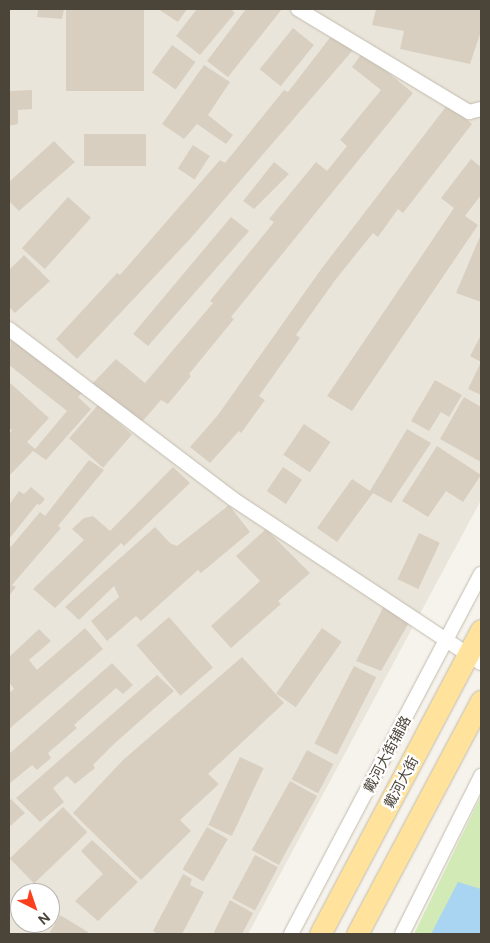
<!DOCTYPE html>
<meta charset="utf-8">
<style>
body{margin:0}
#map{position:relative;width:490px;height:943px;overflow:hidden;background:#f6f3ec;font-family:"DM Sans","Noto Sans SC",sans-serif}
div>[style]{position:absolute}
.residential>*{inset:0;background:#eae5da}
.green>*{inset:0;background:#d2eab5}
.water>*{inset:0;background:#a9d4f2}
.building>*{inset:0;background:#d8cfc1;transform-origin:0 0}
.roads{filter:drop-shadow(0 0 1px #c2bbae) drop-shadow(0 0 1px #c2bbae)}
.minor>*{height:14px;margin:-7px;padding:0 7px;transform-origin:7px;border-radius:7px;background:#fff}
.primary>*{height:21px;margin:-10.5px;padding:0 10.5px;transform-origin:10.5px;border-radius:10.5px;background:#ffe39c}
span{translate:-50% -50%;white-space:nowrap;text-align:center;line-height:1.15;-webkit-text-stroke:4.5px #fff;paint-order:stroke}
.street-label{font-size:14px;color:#4b4439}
.frame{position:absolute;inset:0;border:10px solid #4b4439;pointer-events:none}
.north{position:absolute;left:10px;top:883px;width:50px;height:50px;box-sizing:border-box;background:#fff;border:1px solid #b7b4b0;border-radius:50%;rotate:139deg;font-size:14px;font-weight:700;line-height:20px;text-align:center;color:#4b4439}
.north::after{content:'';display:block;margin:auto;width:18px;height:22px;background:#fc3f1d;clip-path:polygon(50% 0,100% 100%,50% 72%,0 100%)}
</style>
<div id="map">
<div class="residential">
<div style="clip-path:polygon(evenodd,9px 9px,481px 9px,481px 500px,248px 934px,9px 934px,9px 9px,20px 893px,50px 893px,50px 923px,20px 923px,20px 893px)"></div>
</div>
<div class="green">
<div style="clip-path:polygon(481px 796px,481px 934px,414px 934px)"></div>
</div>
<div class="water">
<div style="clip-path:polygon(458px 882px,481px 889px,481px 934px,431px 934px)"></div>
</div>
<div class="building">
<div style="clip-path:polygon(9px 9px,64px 9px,62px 19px,37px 17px,38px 10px)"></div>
<div style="left:66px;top:9px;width:78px;height:82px"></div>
<div style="clip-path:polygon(158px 9px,187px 9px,178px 22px)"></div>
<div style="clip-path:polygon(197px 9px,231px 9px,235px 13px,200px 55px,176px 36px)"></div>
<div style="clip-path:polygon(246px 9px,282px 9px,228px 77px,207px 61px)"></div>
<div style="clip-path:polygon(376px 9px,481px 9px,481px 31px,470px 64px,400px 49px,404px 31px,372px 25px)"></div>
<div style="left:293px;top:28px;width:27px;height:53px;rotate:39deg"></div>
<div style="clip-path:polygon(332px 35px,353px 50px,190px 239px,77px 359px,56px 339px,117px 273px,120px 275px,220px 160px,225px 163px,284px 90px,288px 92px)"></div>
<div style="left:172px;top:45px;width:29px;height:34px;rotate:36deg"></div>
<div style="clip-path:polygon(363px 52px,413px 93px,231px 317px,234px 319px,189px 374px,191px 376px,168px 404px,161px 400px,141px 423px,91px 385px,116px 359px,145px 383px,213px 303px,210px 301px,274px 222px,269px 219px,316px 162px,327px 171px,347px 146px,340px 140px,381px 90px,352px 67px)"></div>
<div style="clip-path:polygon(204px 65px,230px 82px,208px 115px,233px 135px,226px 144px,197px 124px,184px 139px,162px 124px)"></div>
<div style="clip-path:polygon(32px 90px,32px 109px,18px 110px,18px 124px,9px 126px,9px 91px)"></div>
<div style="clip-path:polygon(448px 104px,472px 124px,403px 213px,398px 209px,378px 237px,373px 233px,336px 279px,296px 335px,300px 338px,259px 396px,265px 400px,241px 433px,239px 431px,210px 463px,190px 447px,218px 415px,322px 268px)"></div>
<div style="left:84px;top:134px;width:62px;height:32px"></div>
<div style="clip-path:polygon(54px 141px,75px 162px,19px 211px,9px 201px,9px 182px)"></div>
<div style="left:193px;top:145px;width:20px;height:28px;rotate:33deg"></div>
<div style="clip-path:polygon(471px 159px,481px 167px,481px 195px,465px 216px,478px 225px,352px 411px,327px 396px,454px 208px,441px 198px)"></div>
<div style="clip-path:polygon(274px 162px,289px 174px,254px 209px,243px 201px)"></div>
<div style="left:68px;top:197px;width:31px;height:69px;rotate:42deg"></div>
<div style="clip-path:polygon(231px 217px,249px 231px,148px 346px,133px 334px)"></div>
<div style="clip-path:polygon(481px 234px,481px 302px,456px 293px)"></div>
<div style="clip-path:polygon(24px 255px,50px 281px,15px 313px,9px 307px,9px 270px)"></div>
<div style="clip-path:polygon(481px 335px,481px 395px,468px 389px,481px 362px,470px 356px)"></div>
<div style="clip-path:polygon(11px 338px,82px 393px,78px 397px,91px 409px,46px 460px,33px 451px,9px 476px,9px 435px,12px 430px,9px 428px,9px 382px,49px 418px,27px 442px,35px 449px,67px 411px,9px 365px)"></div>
<div style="clip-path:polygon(435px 380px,462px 395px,449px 417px,441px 412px,429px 431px,411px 421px)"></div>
<div style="clip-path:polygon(464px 397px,481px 407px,481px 462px,440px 439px)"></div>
<div style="left:98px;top:405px;width:45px;height:44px;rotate:41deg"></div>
<div style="left:304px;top:424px;width:32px;height:37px;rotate:34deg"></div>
<div style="clip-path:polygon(407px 429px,431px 443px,391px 503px,373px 493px,337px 542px,317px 528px,352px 479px,370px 491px)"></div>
<div style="clip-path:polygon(437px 446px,481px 475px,463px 502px,446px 491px,428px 517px,402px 501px)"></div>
<div style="clip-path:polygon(89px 460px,104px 470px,58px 526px,61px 528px,12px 585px,16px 587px,9px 596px,9px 549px,40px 512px,45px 516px)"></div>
<div style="clip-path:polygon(173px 467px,190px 483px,124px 546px,121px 543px,55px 608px,33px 589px,84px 540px,72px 529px,84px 518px,93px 516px,110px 531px)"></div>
<div style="left:283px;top:467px;width:23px;height:29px;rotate:34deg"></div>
<div style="clip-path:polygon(31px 487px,45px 499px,40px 505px,37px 504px,9px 539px,9px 505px,19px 491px,24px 494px)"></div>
<div style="clip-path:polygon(229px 505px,250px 532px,201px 573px,198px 570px,141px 621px,136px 616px,107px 641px,91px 621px,119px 597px,114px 586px,79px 620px,65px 607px,155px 527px,170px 543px,177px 546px)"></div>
<div style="clip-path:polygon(266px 529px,310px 573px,278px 601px,281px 604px,231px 648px,211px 626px,260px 581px,236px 556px)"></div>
<div style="left:419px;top:533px;width:23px;height:51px;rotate:25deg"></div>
<div style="clip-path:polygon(385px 604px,410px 621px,381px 671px,356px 661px)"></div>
<div style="left:169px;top:617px;width:67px;height:43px;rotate:49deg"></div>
<div style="clip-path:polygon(85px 628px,103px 649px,9px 729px,9px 693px,14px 689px,9px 682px,9px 657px,39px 629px,51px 641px,29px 660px,37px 670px)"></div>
<div style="left:322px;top:628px;width:24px;height:80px;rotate:35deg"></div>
<div style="clip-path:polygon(242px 657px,284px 703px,208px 774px,219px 784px,180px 820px,191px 831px,141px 880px,73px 813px,123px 760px)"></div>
<div style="clip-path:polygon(112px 663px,133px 685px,123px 694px,116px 688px,74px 725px,77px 728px,48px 753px,51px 758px,37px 770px,32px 765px,9px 784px,9px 754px)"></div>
<div style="left:354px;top:666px;width:25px;height:87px;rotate:27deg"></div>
<div style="clip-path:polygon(157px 675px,174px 691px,115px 743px,93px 765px,95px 768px,75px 784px,67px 776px,53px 788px,64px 802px,40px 822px,16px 798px)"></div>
<div style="left:307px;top:750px;width:30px;height:33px;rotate:28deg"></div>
<div style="left:240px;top:757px;width:26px;height:75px;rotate:25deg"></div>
<div style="left:290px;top:781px;width:31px;height:79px;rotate:29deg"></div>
<div style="clip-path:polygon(11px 799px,25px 813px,9px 827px,9px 801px)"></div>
<div style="left:63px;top:807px;width:35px;height:74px;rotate:46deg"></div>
<div style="left:207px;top:827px;width:24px;height:49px;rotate:30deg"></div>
<div style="clip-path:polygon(92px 840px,138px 882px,98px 921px,75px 901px,103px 874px,81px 851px)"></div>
<div style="left:255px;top:855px;width:26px;height:49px;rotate:28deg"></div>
<div style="clip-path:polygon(183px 874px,192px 879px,190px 885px,204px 892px,182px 934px,158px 934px,153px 931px)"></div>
<div style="clip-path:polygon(230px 900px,253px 913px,242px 934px,213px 934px)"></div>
<div style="clip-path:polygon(60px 915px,88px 932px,87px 934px,49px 934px)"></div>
</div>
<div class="roads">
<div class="minor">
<div style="left:298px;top:9px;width:200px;rotate:31.1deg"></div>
<div style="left:469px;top:112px;width:12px;rotate:-14deg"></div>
<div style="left:9px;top:329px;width:281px;rotate:37.2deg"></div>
<div style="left:233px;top:499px;width:297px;rotate:33.5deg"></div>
<div style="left:291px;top:934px;width:407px;rotate:-62.2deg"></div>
<div style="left:402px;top:934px;width:177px;rotate:-63.4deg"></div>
</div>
<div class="primary">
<div style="left:320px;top:934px;width:344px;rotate:-62.1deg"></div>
<div style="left:357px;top:934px;width:264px;rotate:-62deg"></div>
</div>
</div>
<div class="street-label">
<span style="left:387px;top:754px;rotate:-62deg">戴河大街辅路</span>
<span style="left:401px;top:782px;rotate:-62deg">戴河大街</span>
</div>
<div class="frame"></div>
<div class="north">N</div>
</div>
